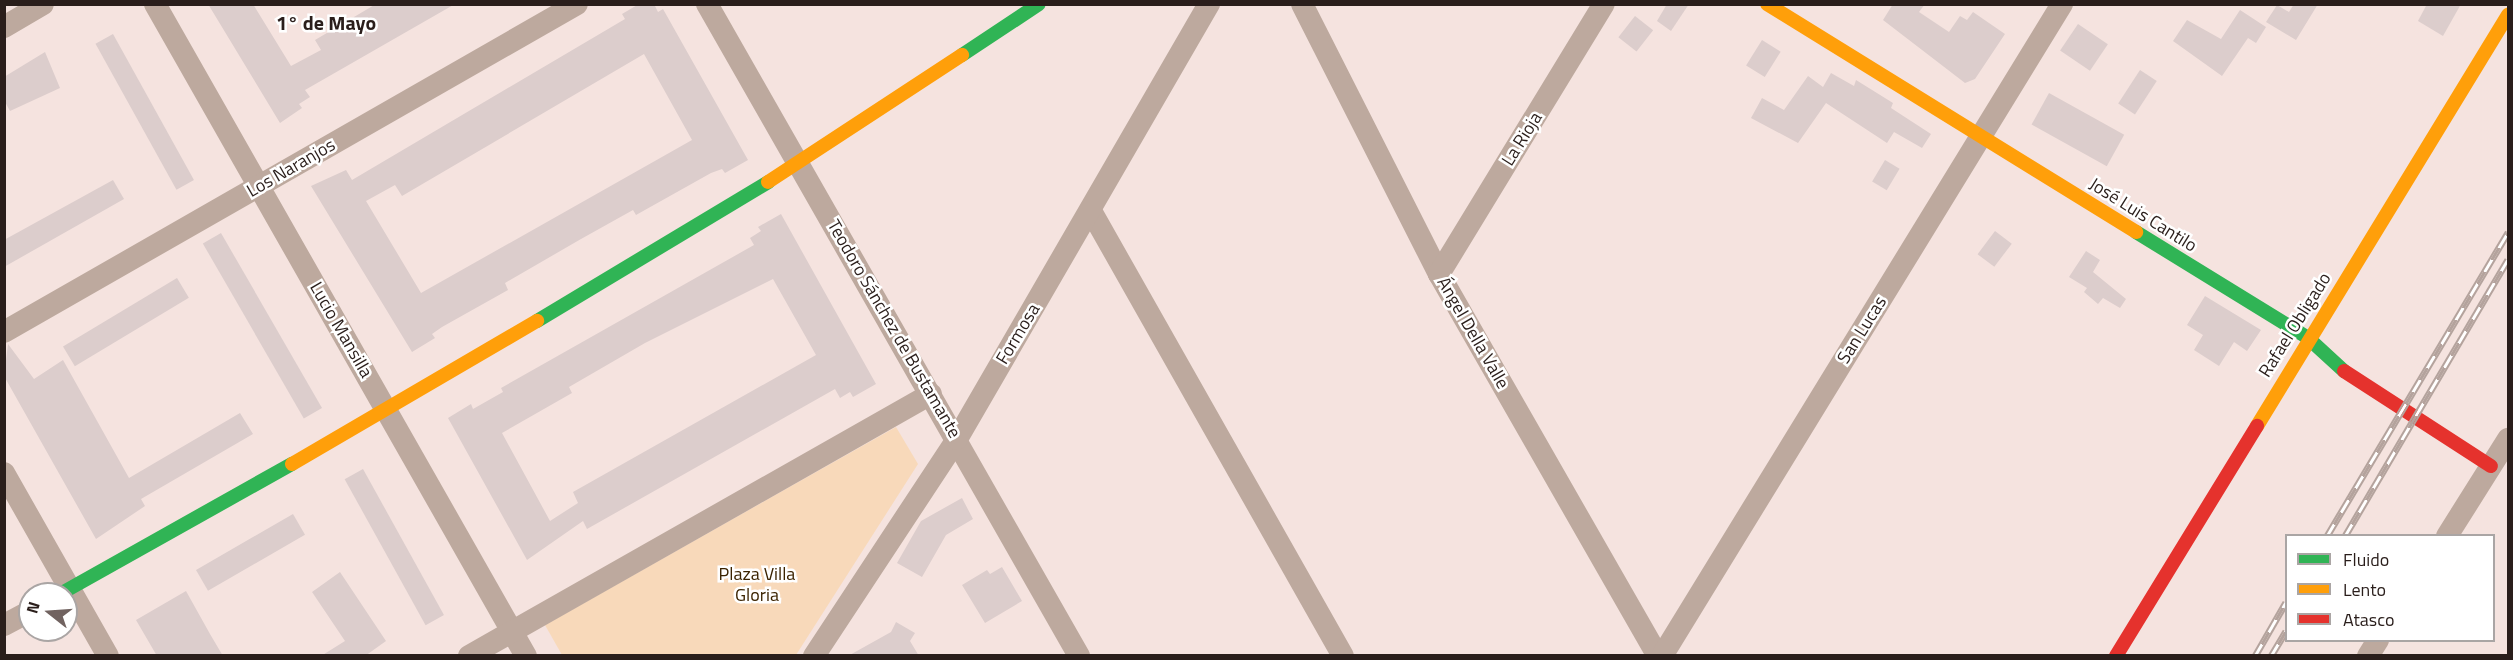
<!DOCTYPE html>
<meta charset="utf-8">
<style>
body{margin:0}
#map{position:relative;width:2513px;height:660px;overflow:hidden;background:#f5e3df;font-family:"Titillium Web",sans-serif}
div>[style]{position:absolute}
.green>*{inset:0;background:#f8d9ba}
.building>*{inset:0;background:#dccdcc;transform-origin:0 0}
.street>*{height:22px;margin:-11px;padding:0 11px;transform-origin:11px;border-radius:11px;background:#bda99e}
.fast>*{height:14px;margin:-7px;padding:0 7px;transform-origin:7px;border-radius:7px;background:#30b455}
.slow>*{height:14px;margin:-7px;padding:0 7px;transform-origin:7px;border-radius:7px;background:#ff9f0a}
.jam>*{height:14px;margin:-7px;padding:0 7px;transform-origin:7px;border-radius:7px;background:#e5322d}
.rail>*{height:7px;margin-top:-3.5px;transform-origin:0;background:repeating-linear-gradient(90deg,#fff 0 14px,#b4a39d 0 28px);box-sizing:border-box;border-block:2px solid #b4a39d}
span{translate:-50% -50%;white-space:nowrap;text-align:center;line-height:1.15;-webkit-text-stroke:5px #fff;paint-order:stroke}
.street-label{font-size:18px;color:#2a1e1b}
.park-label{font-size:18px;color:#3b2300}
.neighbourhood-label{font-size:20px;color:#2a1e1b;font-weight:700}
.frame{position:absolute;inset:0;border:6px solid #2a1e1b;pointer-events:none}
.legend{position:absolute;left:2285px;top:534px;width:210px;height:108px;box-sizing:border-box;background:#fff;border:2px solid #aaa5a4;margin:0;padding:8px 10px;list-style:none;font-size:18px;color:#2a1e1b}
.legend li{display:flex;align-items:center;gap:12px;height:30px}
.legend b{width:30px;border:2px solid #aaa5a4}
.north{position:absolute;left:18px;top:582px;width:60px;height:60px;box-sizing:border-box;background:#fff;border:2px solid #aaa5a4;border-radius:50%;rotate:287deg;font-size:16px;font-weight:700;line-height:24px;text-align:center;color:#2a1e1b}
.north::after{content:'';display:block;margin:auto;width:21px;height:27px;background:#716360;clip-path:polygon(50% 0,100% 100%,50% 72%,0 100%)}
</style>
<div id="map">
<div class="green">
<div style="clip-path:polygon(896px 427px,918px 464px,796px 655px,562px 655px,545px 625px)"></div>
</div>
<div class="building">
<div style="clip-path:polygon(208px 4px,253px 4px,291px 66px,321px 50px,315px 40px,376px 4px,455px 4px,305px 90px,310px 97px,299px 104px,302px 108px,280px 123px)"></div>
<div style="clip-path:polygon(evenodd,639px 4px,654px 4px,658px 12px,663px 9px,748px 160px,725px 173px,722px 169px,711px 173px,636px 215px,633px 210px,581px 239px,505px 283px,508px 290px,442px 327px,432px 334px,435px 338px,412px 352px,311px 186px,346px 170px,352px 180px,625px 19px,622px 14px,639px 4px,644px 54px,692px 140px,421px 293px,366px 201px,395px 185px,402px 196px,644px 54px)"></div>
<div style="clip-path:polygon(1667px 4px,1689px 4px,1671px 31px,1657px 21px)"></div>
<div style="clip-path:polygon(1893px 4px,1925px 4px,1919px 12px,1949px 32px,1960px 16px,1967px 20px,1973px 12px,2005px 34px,1975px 79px,1965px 83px,1883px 20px)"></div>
<div style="clip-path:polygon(2294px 4px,2318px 4px,2296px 40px,2266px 22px,2277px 5px,2289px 12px)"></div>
<div style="clip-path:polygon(2427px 4px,2461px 4px,2443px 36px,2418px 21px)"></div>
<div style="clip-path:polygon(2240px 10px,2266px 27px,2256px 43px,2248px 38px,2222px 76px,2173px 41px,2187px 20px,2221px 39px)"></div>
<div style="left:1635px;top:16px;width:23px;height:27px;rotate:38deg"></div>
<div style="left:2078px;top:24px;width:36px;height:32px;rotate:34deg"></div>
<div style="left:113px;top:34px;width:167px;height:20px;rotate:61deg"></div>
<div style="left:1762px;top:40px;width:22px;height:30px;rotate:32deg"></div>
<div style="clip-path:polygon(45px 52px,60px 88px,10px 111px,4px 100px,4px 77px)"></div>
<div style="left:2140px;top:70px;width:20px;height:40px;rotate:33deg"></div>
<div style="clip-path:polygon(1831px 73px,1854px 86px,1856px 80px,1893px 103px,1891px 108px,1931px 134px,1922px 148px,1894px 132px,1887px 143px,1826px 103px,1798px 143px,1751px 118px,1762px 98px,1784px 110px,1808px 76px,1823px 87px)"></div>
<div style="left:2049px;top:93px;width:86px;height:36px;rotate:29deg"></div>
<div style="left:1885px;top:160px;width:17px;height:25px;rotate:31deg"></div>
<div style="clip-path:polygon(113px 180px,124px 199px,4px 267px,4px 240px)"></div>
<div style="clip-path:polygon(evenodd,781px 214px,876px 384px,853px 397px,850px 392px,840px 398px,835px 389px,587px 529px,583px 521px,527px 560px,448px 418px,471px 404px,473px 409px,503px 392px,501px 388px,754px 245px,750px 238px,761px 231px,758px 227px,781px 214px,773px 279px,816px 355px,573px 492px,578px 503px,550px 521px,502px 433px,572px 393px,569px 387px,645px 343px,773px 279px)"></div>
<div style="left:1995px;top:231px;width:21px;height:29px;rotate:37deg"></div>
<div style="left:221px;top:233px;width:202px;height:21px;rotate:60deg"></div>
<div style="clip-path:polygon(2086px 251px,2100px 260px,2093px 272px,2126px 299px,2120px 308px,2103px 298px,2098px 304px,2084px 292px,2087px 288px,2069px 277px)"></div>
<div style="left:177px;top:278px;width:23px;height:133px;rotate:59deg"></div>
<div style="clip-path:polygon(2205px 296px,2261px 330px,2247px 351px,2234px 342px,2219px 366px,2194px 350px,2203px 335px,2187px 325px)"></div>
<div style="clip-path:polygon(8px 344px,34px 379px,63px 360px,129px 478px,240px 413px,253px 434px,141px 499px,145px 506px,96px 539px,4px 376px)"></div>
<div style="left:363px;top:469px;width:167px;height:21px;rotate:61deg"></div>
<div style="clip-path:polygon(962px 498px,973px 519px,946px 535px,922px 577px,897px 563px,921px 521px)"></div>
<div style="left:293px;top:514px;width:24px;height:112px;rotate:60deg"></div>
<div style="clip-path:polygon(1002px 567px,1022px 601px,985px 623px,962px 585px,987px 570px,990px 574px)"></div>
<div style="clip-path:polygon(340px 572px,386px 641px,365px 656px,321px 656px,345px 641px,312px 592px)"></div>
<div style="clip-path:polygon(186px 591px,210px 634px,223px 656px,157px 656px,136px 620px)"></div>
<div style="clip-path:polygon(896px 622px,915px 633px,910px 641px,919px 656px,848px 656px,891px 632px)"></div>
</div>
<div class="street">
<div style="left:155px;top:4px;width:750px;rotate:60.36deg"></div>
<div style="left:707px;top:4px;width:751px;rotate:60.29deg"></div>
<div style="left:1302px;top:4px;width:303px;rotate:63.1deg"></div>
<div style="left:1439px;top:274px;width:440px;rotate:60.2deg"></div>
<div style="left:4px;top:27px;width:45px;rotate:-30.5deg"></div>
<div style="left:1091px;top:211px;width:511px;rotate:60.48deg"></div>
<div style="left:1439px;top:274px;width:316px;rotate:-58.6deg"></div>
<div style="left:4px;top:332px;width:660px;rotate:-29.79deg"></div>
<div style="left:4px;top:473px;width:210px;rotate:60.4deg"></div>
<div style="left:2447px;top:536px;width:115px;rotate:-57.8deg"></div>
<div style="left:4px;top:625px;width:30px;rotate:-28deg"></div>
<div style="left:469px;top:656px;width:531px;rotate:-29.56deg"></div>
<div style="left:814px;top:656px;width:260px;rotate:-56.6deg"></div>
<div style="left:957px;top:439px;width:503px;rotate:-59.92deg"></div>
<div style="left:1662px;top:656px;width:765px;rotate:-58.47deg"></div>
<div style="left:2368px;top:656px;width:19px;rotate:-58deg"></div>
</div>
<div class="fast">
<div style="left:962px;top:55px;width:92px;rotate:-33.5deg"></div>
<div style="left:2136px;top:232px;width:202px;rotate:31.6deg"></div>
<div style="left:2308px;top:338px;width:49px;rotate:42.5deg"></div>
<div style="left:537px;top:321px;width:270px;rotate:-31deg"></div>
<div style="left:60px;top:594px;width:266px;rotate:-29.3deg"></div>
</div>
<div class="slow">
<div style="left:1767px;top:4px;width:434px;rotate:31.7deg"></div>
<div style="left:768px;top:182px;width:232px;rotate:-33.2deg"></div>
<div style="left:2257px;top:426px;width:482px;rotate:-58.6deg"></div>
<div style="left:292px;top:464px;width:284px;rotate:-30.3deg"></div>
</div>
<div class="jam">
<div style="left:2344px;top:371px;width:175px;rotate:32.9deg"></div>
<div style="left:2116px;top:656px;width:270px;rotate:-58.5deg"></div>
</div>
<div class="rail">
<div style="left:2327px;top:536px;width:354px;rotate:-59.2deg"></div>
<div style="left:2345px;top:536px;width:321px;rotate:-59.5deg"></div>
<div style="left:2255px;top:656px;width:62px;rotate:-60.1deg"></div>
<div style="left:2271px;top:656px;width:29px;rotate:-59deg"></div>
</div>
<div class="street-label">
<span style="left:1522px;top:139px;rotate:-58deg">La Rioja</span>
<span style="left:291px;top:168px;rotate:-30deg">Los Naranjos</span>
<span style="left:2143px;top:215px;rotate:32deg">José Luis Cantilo</span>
<span style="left:2295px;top:325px;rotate:-58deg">Rafael Obligado</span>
<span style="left:894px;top:329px;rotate:60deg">Teodoro Sánchez de Bustamante</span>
<span style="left:341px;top:330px;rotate:60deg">Lucio Mansilla</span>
<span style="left:1862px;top:330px;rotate:-58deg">San Lucas</span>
<span style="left:1473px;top:333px;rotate:60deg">Ángel Della Valle</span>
<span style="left:1018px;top:334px;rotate:-59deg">Formosa</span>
</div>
<div class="park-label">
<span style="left:757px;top:585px">Plaza Villa<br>Gloria</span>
</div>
<div class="neighbourhood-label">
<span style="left:326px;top:22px">1° de Mayo</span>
</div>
<div class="frame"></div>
<ul class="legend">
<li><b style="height:8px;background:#30b455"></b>Fluido</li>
<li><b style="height:8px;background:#ff9f0a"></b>Lento</li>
<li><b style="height:8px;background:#e5322d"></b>Atasco</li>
</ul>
<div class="north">N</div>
</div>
